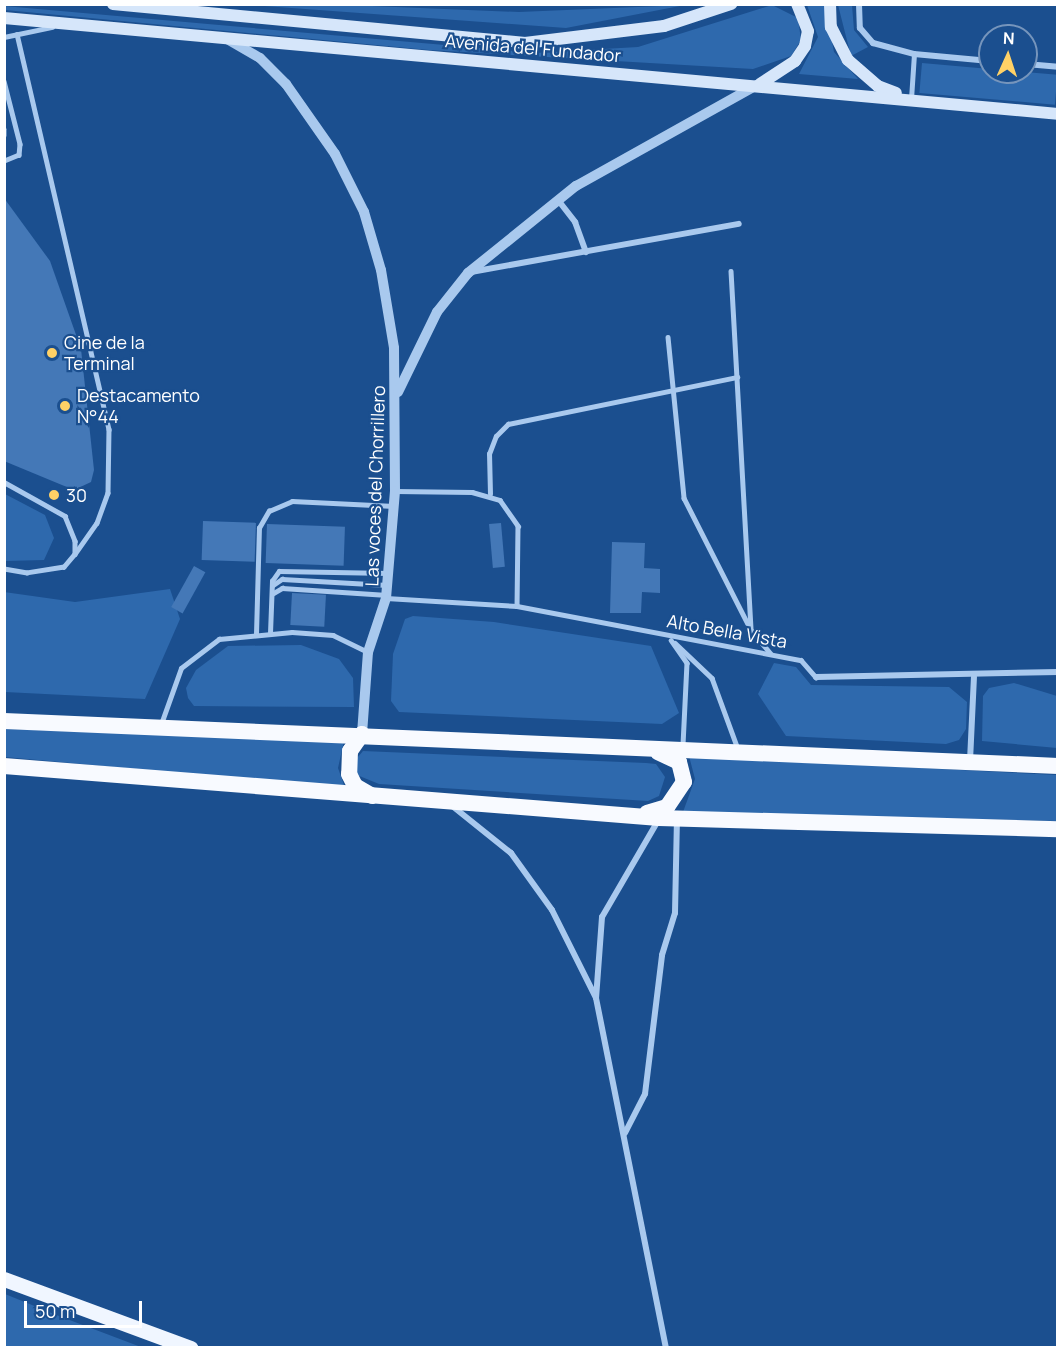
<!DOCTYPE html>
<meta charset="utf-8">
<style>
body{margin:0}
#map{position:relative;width:1062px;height:1352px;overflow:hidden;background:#1b4f8f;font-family:Manrope,sans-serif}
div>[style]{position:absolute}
.green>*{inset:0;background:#2e69ad;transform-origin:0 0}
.building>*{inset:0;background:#4478b7;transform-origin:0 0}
.service>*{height:4.5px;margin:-2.25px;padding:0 2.25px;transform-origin:2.25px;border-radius:2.25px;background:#a9c9ee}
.minor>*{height:6px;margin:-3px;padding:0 3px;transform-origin:3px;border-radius:3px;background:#a9c9ee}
.tertiary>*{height:10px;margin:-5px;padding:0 5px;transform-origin:5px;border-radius:5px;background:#a9c9ee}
.secondary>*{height:12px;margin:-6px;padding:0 6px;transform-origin:6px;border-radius:6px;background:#d6e6fa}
.primary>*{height:15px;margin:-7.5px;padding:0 7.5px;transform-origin:7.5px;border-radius:7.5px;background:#f0f6ff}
.trunk>*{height:16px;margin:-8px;padding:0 8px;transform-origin:8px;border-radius:8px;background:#f8faff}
.dots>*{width:16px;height:16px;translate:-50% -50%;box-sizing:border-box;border:3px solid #1b4f8f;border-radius:50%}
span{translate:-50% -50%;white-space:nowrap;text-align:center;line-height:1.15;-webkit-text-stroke:4.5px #1b4f8f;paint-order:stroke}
.street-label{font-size:18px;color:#fff}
.poi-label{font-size:18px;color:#fff}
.left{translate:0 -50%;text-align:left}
.frame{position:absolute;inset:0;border:6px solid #fff;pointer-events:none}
.north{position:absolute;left:978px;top:24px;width:60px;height:60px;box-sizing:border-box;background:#1b4f8f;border:2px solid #7695bc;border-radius:50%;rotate:3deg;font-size:16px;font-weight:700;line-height:24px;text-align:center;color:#fff}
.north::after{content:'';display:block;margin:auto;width:21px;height:27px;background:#ffd166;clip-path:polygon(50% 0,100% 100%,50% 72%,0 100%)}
.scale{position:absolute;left:24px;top:1301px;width:118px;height:27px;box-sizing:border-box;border:3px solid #fff;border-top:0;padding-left:8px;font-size:18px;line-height:21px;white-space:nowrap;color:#fff;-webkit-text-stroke:4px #1b4f8f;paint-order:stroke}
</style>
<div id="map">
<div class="green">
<div style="clip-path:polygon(348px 5px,519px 12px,685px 5px,566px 28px,251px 5px)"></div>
<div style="clip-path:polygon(772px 5px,798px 18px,801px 40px,791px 56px,753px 69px,429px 50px,5px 10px,4px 6px,535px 53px,638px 47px)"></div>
<div style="clip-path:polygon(807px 5px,825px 5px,834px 52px,858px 79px,799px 74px,818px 37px)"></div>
<div style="clip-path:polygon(838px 5px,852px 5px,854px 30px,868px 47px,851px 56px)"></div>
<div style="left:922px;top:63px;width:136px;height:30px;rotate:5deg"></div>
<div style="clip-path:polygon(5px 494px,45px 515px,54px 538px,44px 560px,5px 561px)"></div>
<div style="clip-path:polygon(170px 589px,180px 619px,145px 699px,5px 692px,4px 592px,75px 602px)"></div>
<div style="clip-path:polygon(413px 616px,494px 622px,651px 646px,679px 713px,662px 724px,399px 712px,391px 701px,393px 654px,405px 619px)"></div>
<div style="clip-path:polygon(301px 645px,339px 659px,353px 678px,354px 707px,194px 706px,188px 698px,186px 688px,196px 670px,228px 646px)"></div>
<div style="clip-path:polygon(774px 663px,796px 667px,811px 685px,949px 687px,967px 702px,966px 729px,959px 740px,946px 744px,786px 736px,758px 694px)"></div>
<div style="clip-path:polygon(1014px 683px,1057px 696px,1057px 748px,982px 741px,983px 696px,989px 688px)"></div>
<div style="clip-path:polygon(5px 729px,344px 741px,338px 768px,345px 788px,5px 757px)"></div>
<div style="clip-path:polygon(363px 751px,646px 763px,656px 764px,665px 777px,659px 796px,648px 801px,379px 784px,357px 775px,357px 758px)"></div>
<div style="clip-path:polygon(689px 756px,1057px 775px,1057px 821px,683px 812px,695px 779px)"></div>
<div style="clip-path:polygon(5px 1294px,59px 1316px,141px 1347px,5px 1347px)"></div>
</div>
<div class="building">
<div style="clip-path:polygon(4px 198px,50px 261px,81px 349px,94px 470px,91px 482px,74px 490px,4px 461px)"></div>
<div style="left:203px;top:521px;width:53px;height:39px;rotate:2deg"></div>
<div style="left:501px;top:523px;width:44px;height:12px;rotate:85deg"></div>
<div style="left:267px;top:524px;width:78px;height:39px;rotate:2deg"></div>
<div style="clip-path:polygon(612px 542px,645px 543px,644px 568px,660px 569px,660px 593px,642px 592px,641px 613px,610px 613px)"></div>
<div style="left:194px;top:566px;width:13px;height:47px;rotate:29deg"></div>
<div style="left:292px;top:593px;width:34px;height:32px;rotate:3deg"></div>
</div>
<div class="service">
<div style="left:17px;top:34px;width:406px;rotate:76.9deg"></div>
<div style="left:109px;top:429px;width:64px;rotate:90.9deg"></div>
<div style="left:108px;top:493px;width:32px;rotate:110deg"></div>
<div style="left:97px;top:523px;width:38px;rotate:125deg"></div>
<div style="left:4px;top:37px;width:49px;rotate:-11.8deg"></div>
<div style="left:4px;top:81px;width:65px;rotate:75.7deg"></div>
<div style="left:20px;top:144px;width:11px;rotate:95deg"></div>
<div style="left:19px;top:155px;width:16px;rotate:158deg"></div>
<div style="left:911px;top:99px;width:45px;rotate:-86.2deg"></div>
<div style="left:4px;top:129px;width:6px;rotate:90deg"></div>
<div style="left:731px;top:271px;width:360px;rotate:86.8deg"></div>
<div style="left:751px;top:630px;width:31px;rotate:50deg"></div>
<div style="left:668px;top:337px;width:162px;rotate:84.3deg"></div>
<div style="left:684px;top:498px;width:144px;rotate:63.1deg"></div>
<div style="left:4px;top:482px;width:70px;rotate:29.1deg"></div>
<div style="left:65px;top:516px;width:27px;rotate:68deg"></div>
<div style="left:75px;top:541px;width:13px;rotate:90deg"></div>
<div style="left:75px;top:554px;width:17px;rotate:130deg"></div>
<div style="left:64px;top:567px;width:37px;rotate:171deg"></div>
<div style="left:27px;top:573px;width:23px;rotate:-170deg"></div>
<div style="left:395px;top:491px;width:77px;rotate:0.7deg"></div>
<div style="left:472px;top:492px;width:29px;rotate:16deg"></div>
<div style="left:500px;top:500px;width:32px;rotate:55deg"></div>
<div style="left:518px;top:526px;width:80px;rotate:90.7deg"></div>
<div style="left:490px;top:494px;width:40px;rotate:-91.4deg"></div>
<div style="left:489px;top:454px;width:19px;rotate:-69deg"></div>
<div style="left:496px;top:436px;width:17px;rotate:-45deg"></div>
<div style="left:508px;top:424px;width:234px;rotate:-11.6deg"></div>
<div style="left:273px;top:585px;width:11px;rotate:-34deg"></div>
<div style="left:282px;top:579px;width:105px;rotate:3.3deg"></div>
<div style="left:272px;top:594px;width:12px;rotate:-31deg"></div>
<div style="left:282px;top:588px;width:105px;rotate:3.8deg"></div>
<div style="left:386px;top:598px;width:131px;rotate:3.5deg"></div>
<div style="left:517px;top:606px;width:289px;rotate:10.8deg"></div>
<div style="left:801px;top:660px;width:23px;rotate:49deg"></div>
<div style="left:270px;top:633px;width:52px;rotate:-87.8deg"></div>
<div style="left:272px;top:581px;width:12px;rotate:-55deg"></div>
<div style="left:279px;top:571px;width:109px;rotate:1.1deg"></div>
<div style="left:256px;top:634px;width:106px;rotate:-88.4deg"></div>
<div style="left:259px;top:528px;width:20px;rotate:-60deg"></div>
<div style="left:269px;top:511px;width:25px;rotate:-23deg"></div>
<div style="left:292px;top:501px;width:102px;rotate:2.8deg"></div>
<div style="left:671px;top:640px;width:28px;rotate:55deg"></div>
<div style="left:687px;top:663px;width:83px;rotate:92.8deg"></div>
<div style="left:675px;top:643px;width:51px;rotate:43.4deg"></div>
<div style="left:712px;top:678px;width:76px;rotate:69.9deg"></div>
<div style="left:161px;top:724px;width:59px;rotate:-70.3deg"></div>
<div style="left:181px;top:668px;width:48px;rotate:-37.3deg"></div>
<div style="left:219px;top:639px;width:73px;rotate:-5.5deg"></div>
<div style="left:292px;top:632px;width:41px;rotate:4.2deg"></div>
<div style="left:333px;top:635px;width:39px;rotate:26deg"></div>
</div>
<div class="minor">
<div style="left:859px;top:4px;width:24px;rotate:88deg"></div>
<div style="left:860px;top:28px;width:20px;rotate:49deg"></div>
<div style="left:873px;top:43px;width:42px;rotate:15deg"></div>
<div style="left:914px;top:54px;width:76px;rotate:5.3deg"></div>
<div style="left:1026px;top:64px;width:32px;rotate:5deg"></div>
<div style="left:558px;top:200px;width:28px;rotate:52deg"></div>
<div style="left:575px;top:222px;width:32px;rotate:70deg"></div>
<div style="left:471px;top:272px;width:272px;rotate:-10.2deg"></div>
<div style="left:816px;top:677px;width:242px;rotate:-1.2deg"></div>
<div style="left:970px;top:761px;width:84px;rotate:-87.3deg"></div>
<div style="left:451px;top:805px;width:77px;rotate:38.7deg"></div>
<div style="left:511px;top:853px;width:70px;rotate:54.3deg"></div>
<div style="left:552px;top:910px;width:98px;rotate:63.4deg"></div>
<div style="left:659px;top:819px;width:113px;rotate:120.2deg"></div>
<div style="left:602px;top:917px;width:81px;rotate:94.2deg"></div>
<div style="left:596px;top:998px;width:357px;rotate:78.7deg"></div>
<div style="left:625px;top:1133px;width:44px;rotate:-62.9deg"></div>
<div style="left:645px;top:1094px;width:140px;rotate:-83deg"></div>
<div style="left:662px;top:955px;width:44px;rotate:-72.8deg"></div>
<div style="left:675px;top:913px;width:92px;rotate:-88.8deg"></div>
</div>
<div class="tertiary">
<div style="left:227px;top:39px;width:38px;rotate:30deg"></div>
<div style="left:260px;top:58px;width:37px;rotate:45deg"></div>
<div style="left:286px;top:84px;width:85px;rotate:55deg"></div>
<div style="left:335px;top:154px;width:65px;rotate:63.4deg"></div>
<div style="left:364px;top:212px;width:60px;rotate:73.7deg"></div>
<div style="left:381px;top:270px;width:79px;rotate:80.5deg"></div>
<div style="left:394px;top:348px;width:143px;rotate:89.6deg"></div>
<div style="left:395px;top:491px;width:107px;rotate:94.8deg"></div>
<div style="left:386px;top:598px;width:57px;rotate:108.4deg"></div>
<div style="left:368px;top:652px;width:82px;rotate:94.2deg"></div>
<div style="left:398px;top:392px;width:89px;rotate:-64deg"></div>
<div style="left:437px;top:312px;width:50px;rotate:-51.5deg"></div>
<div style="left:468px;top:273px;width:139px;rotate:-38.9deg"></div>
<div style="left:576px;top:186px;width:207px;rotate:-29.2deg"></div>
</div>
<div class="secondary">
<div style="left:113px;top:4px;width:414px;rotate:5.4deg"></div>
<div style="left:525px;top:43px;width:140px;rotate:-7deg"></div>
<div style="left:664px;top:26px;width:71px;rotate:-18.2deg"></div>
<div style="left:830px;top:4px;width:23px;rotate:88deg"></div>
<div style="left:831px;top:27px;width:37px;rotate:63deg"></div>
<div style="left:848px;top:60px;width:40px;rotate:41deg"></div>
<div style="left:878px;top:86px;width:19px;rotate:21deg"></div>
<div style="left:4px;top:18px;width:1058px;rotate:5.2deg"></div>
<div style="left:760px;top:84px;width:42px;rotate:-33.3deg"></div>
<div style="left:795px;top:61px;width:18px;rotate:-56deg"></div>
<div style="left:805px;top:46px;width:15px;rotate:-79deg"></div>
<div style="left:808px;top:31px;width:29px;rotate:-112deg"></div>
</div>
<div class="primary">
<div style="left:4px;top:1279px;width:199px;rotate:20.3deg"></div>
</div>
<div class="trunk">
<div style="left:4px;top:721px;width:1055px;rotate:2.44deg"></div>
<div style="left:362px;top:734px;width:21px;rotate:125deg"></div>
<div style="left:350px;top:751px;width:23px;rotate:92deg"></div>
<div style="left:349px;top:774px;width:13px;rotate:63deg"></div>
<div style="left:355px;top:786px;width:20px;rotate:30deg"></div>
<div style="left:4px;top:766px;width:657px;rotate:4.54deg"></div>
<div style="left:659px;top:818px;width:399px;rotate:1.6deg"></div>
<div style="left:647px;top:813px;width:21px;rotate:-17deg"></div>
<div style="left:667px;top:807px;width:30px;rotate:-56deg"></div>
<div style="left:684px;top:782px;width:21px;rotate:-104deg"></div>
<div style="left:679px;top:762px;width:23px;rotate:-155deg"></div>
</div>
<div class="dots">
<div style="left:52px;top:353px;background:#ffd166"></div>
<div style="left:65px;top:406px;background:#ffd166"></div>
<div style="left:54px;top:495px;background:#ffd166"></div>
</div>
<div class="street-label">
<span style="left:533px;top:48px;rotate:5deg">Avenida del Fundador</span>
<span style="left:375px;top:486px;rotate:-88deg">Las voces del Chorrillero</span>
<span style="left:727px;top:631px;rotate:10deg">Alto Bella Vista</span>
</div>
<div class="poi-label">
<span class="left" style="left:64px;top:353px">Cine de la<br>Terminal</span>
<span class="left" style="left:77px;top:406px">Destacamento<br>N°44</span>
<span class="left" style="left:66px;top:495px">30</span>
</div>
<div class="frame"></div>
<div class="north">N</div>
<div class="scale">50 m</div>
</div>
